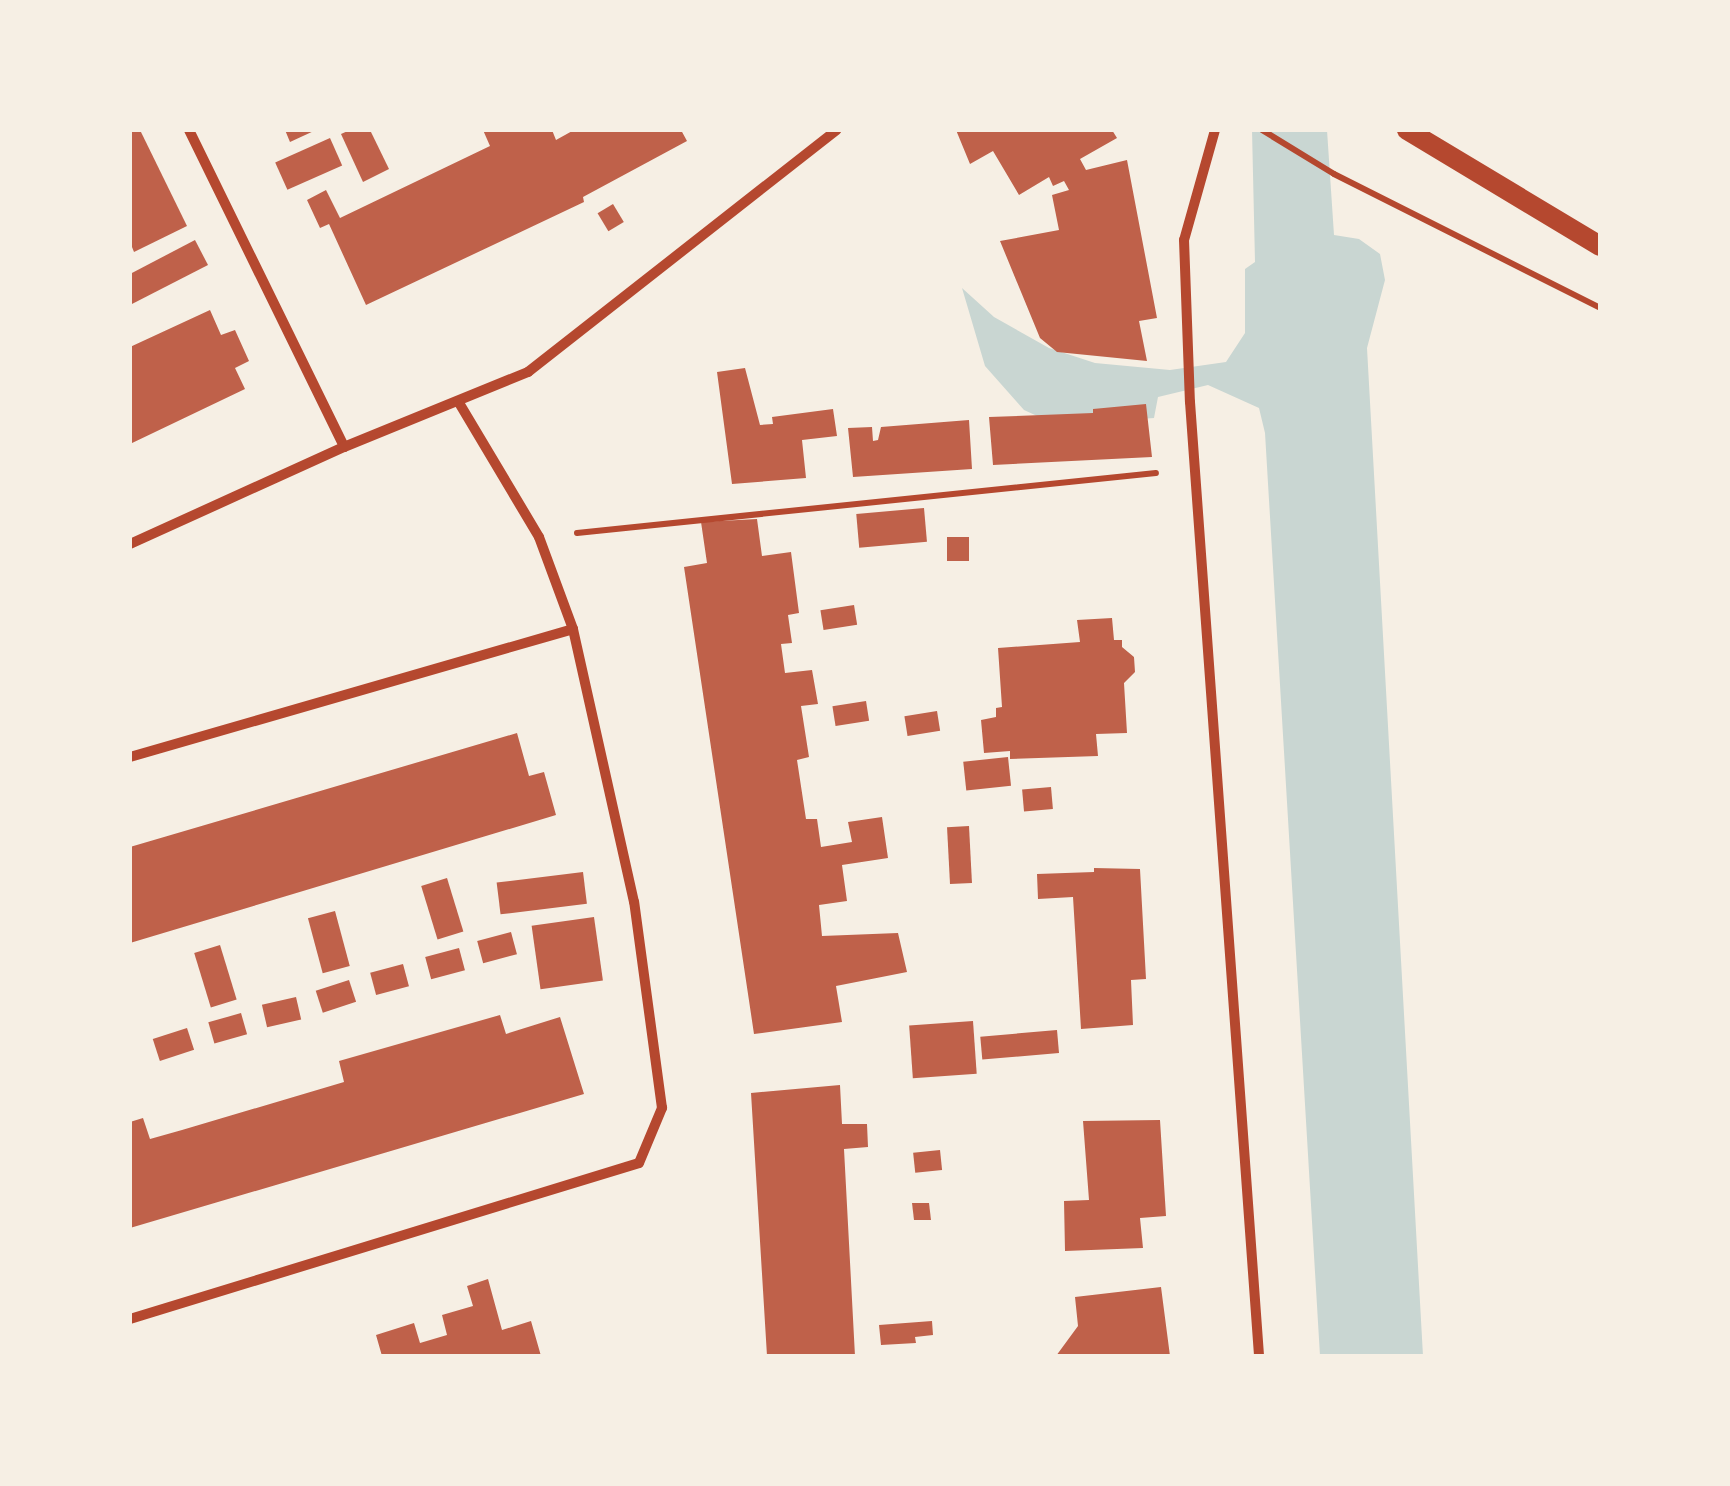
<!DOCTYPE html>
<style>
body{margin:0}
#map{position:relative;width:1730px;height:1486px;overflow:hidden;background:#f6efe4;font-family:Inter,sans-serif}
div>[style]{position:absolute}
.water>*{inset:0;background:#c9d6d2}
.building>*{inset:0;background:#bf614a;transform-origin:0 0}
.path>*{height:6px;margin:-3px;padding:0 3px;transform-origin:3px;border-radius:3px;background:#b5482f}
.minor>*{height:10px;margin:-5px;padding:0 5px;transform-origin:5px;border-radius:5px;background:#b5482f}
.secondary>*{height:20px;margin:-10px;padding:0 10px;transform-origin:10px;border-radius:10px;background:#b5482f}
span{translate:-50% -50%;white-space:nowrap;text-align:center;line-height:1.15;-webkit-text-stroke:10px #f6efe4;paint-order:stroke}
.frame{position:absolute;inset:0;border:132px solid #f6efe4;pointer-events:none}
</style>
<div id="map">
<div class="water">
<div style="clip-path:polygon(1252px 130px,1327px 130px,1334px 235px,1359px 239px,1380px 254px,1385px 280px,1367px 348px,1423px 1356px,1320px 1356px,1265px 433px,1259px 408px,1208px 385px,1158px 397px,1154px 418px,1057px 425px,1024px 410px,985px 366px,962px 288px,994px 317px,1049px 348px,1095px 363px,1170px 370px,1226px 362px,1245px 333px,1245px 269px,1255px 262px)"></div>
</div>
<div class="building">
<div style="clip-path:polygon(130px 130px,140px 130px,187px 226px,134px 252px,130px 242px)"></div>
<div style="clip-path:polygon(285px 130px,316px 130px,290px 142px)"></div>
<div style="clip-path:polygon(350px 130px,370px 130px,389px 169px,363px 182px,341px 134px)"></div>
<div style="clip-path:polygon(483px 130px,552px 130px,556px 140px,574px 130px,681px 130px,687px 141px,583px 197px,584px 202px,366px 305px,329px 224px,320px 228px,307px 200px,326px 190px,340px 218px,490px 146px)"></div>
<div style="clip-path:polygon(956px 130px,1112px 130px,1117px 138px,1080px 159px,1086px 170px,1127px 160px,1157px 318px,1139px 321px,1147px 361px,1057px 352px,1040px 338px,1000px 241px,1059px 230px,1052px 195px,1069px 190px,1064px 181px,1053px 186px,1049px 177px,1019px 195px,993px 151px,970px 164px)"></div>
<div style="left:330px;top:138px;width:30px;height:60px;rotate:66deg"></div>
<div style="left:613px;top:204px;width:21px;height:18px;rotate:59deg"></div>
<div style="clip-path:polygon(195px 240px,208px 265px,130px 305px,130px 274px)"></div>
<div style="clip-path:polygon(210px 310px,221px 335px,235px 330px,249px 361px,235px 368px,245px 389px,130px 444px,130px 347px)"></div>
<div style="clip-path:polygon(745px 368px,760px 425px,773px 424px,772px 417px,833px 409px,837px 436px,802px 440px,806px 478px,732px 484px,717px 372px)"></div>
<div style="clip-path:polygon(1146px 404px,1152px 457px,993px 465px,989px 417px,1093px 413px,1093px 409px)"></div>
<div style="clip-path:polygon(969px 420px,972px 469px,853px 477px,848px 428px,872px 427px,873px 441px,878px 440px,881px 427px)"></div>
<div style="left:924px;top:508px;width:34px;height:68px;rotate:85deg"></div>
<div style="clip-path:polygon(757px 519px,762px 556px,791px 552px,799px 613px,788px 615px,792px 643px,781px 644px,785px 673px,812px 670px,818px 704px,801px 706px,809px 757px,797px 760px,806px 819px,817px 819px,821px 847px,852px 842px,848px 822px,882px 817px,888px 858px,842px 865px,847px 901px,819px 905px,822px 936px,898px 933px,907px 972px,836px 986px,842px 1022px,754px 1034px,684px 567px,707px 563px,701px 522px)"></div>
<div style="left:969px;top:537px;width:24px;height:22px;rotate:90deg"></div>
<div style="left:854px;top:605px;width:20px;height:34px;rotate:81deg"></div>
<div style="clip-path:polygon(1112px 618px,1114px 640px,1122px 640px,1122px 647px,1134px 657px,1135px 672px,1124px 683px,1127px 733px,1096px 734px,1098px 756px,1010px 759px,1010px 751px,984px 753px,981px 720px,996px 717px,996px 708px,1002px 707px,998px 648px,1080px 642px,1077px 620px)"></div>
<div style="left:866px;top:701px;width:20px;height:34px;rotate:81deg"></div>
<div style="left:937px;top:711px;width:20px;height:33px;rotate:81deg"></div>
<div style="clip-path:polygon(517px 733px,529px 776px,544px 772px,556px 815px,130px 943px,130px 847px)"></div>
<div style="left:1008px;top:757px;width:29px;height:45px;rotate:84deg"></div>
<div style="left:1051px;top:787px;width:22px;height:29px;rotate:85deg"></div>
<div style="left:969px;top:826px;width:57px;height:22px;rotate:87deg"></div>
<div style="clip-path:polygon(1094px 868px,1140px 869px,1146px 979px,1131px 980px,1133px 1025px,1081px 1029px,1073px 897px,1038px 899px,1037px 874px,1094px 872px)"></div>
<div style="left:583px;top:872px;width:32px;height:87px;rotate:83deg"></div>
<div style="left:447px;top:878px;width:56px;height:27px;rotate:73deg"></div>
<div style="left:335px;top:911px;width:57px;height:28px;rotate:75deg"></div>
<div style="left:594px;top:917px;width:64px;height:63px;rotate:82deg"></div>
<div style="left:511px;top:932px;width:23px;height:35px;rotate:75deg"></div>
<div style="left:220px;top:945px;width:57px;height:27px;rotate:73deg"></div>
<div style="left:459px;top:948px;width:23px;height:35px;rotate:75deg"></div>
<div style="left:403px;top:964px;width:23px;height:34px;rotate:75deg"></div>
<div style="left:349px;top:980px;width:23px;height:35px;rotate:72deg"></div>
<div style="left:296px;top:997px;width:23px;height:35px;rotate:77deg"></div>
<div style="left:241px;top:1013px;width:22px;height:34px;rotate:74deg"></div>
<div style="clip-path:polygon(500px 1015px,506px 1034px,560px 1017px,584px 1094px,130px 1228px,130px 1122px,143px 1118px,150px 1139px,182px 1130px,344px 1082px,339px 1061px)"></div>
<div style="left:973px;top:1021px;width:53px;height:64px;rotate:86deg"></div>
<div style="left:187px;top:1028px;width:23px;height:36px;rotate:72deg"></div>
<div style="left:1057px;top:1030px;width:23px;height:77px;rotate:85deg"></div>
<div style="clip-path:polygon(840px 1085px,842px 1124px,867px 1124px,868px 1147px,844px 1149px,855px 1356px,767px 1356px,751px 1093px)"></div>
<div style="clip-path:polygon(1160px 1120px,1166px 1216px,1140px 1218px,1143px 1248px,1065px 1251px,1064px 1201px,1089px 1200px,1083px 1121px)"></div>
<div style="left:940px;top:1150px;width:20px;height:27px;rotate:84deg"></div>
<div style="clip-path:polygon(912px 1203px,929px 1203px,931px 1220px,914px 1220px)"></div>
<div style="clip-path:polygon(488px 1279px,502px 1330px,531px 1321px,541px 1356px,382px 1356px,376px 1335px,414px 1323px,420px 1343px,447px 1335px,442px 1315px,473px 1306px,467px 1286px)"></div>
<div style="clip-path:polygon(1161px 1287px,1170px 1356px,1056px 1356px,1078px 1326px,1075px 1297px)"></div>
<div style="clip-path:polygon(932px 1321px,933px 1335px,915px 1337px,916px 1343px,881px 1345px,879px 1325px)"></div>
</div>
<div class="path">
<div style="left:1262px;top:130px;width:84px;rotate:31.4deg"></div>
<div style="left:1334px;top:174px;width:298px;rotate:26.7deg"></div>
<div style="left:577px;top:533px;width:582px;rotate:-5.92deg"></div>
</div>
<div class="minor">
<div style="left:189px;top:130px;width:353px;rotate:63.9deg"></div>
<div style="left:1215px;top:130px;width:114px;rotate:105.7deg"></div>
<div style="left:1184px;top:240px;width:162px;rotate:87.9deg"></div>
<div style="left:1190px;top:402px;width:956px;rotate:85.86deg"></div>
<div style="left:130px;top:544px;width:235px;rotate:-24.4deg"></div>
<div style="left:344px;top:447px;width:199px;rotate:-22.2deg"></div>
<div style="left:528px;top:372px;width:392px;rotate:-38.1deg"></div>
<div style="left:130px;top:757px;width:461px;rotate:-16.1deg"></div>
<div style="left:130px;top:1319px;width:532px;rotate:-17.04deg"></div>
<div style="left:639px;top:1163px;width:60px;rotate:-67.3deg"></div>
<div style="left:662px;top:1108px;width:208px;rotate:-97.7deg"></div>
<div style="left:634px;top:902px;width:280px;rotate:-102.6deg"></div>
<div style="left:573px;top:629px;width:98px;rotate:-110.3deg"></div>
<div style="left:539px;top:537px;width:158px;rotate:-120.8deg"></div>
</div>
<div class="secondary">
<div style="left:1407px;top:130px;width:225px;rotate:31deg"></div>
</div>
<div class="frame"></div>
</div>
